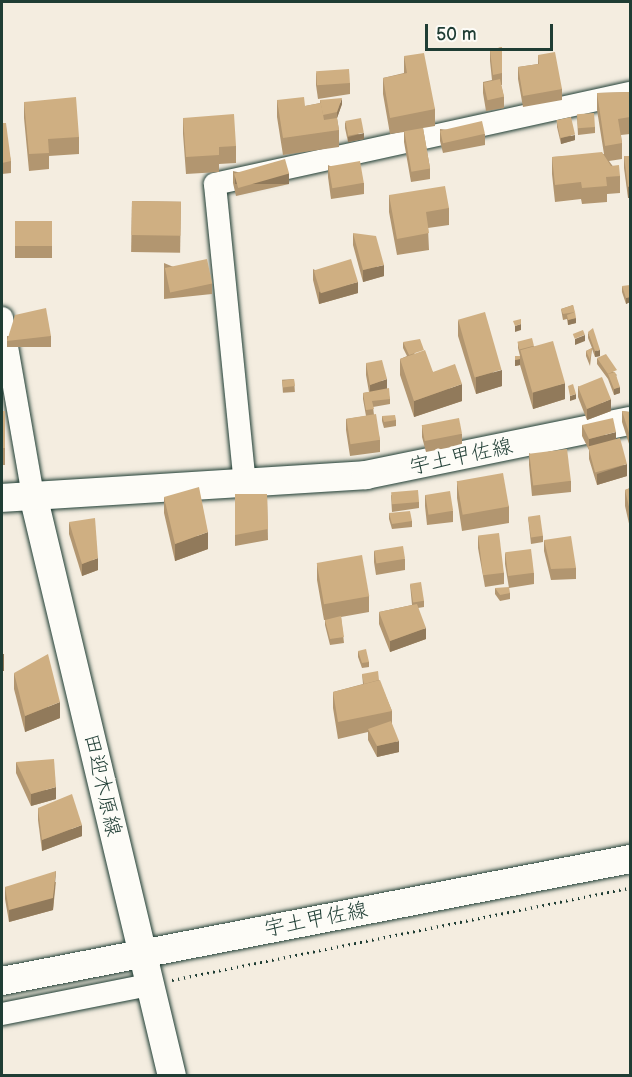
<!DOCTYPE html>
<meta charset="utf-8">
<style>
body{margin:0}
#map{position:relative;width:632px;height:1077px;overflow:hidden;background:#f4ede0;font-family:"Balsamiq Sans","Klee One",sans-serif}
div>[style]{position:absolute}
.path>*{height:3px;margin-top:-1.5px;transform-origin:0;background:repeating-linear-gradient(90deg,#1f3d34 0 1.5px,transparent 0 6px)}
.roads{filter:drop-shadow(0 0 2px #1f3d34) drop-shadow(0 0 2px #1f3d34)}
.minor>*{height:22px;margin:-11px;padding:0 11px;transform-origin:11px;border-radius:11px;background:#fdfcf7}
.major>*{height:28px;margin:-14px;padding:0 14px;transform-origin:14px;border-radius:14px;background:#fdfcf7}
.wall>*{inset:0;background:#b29670;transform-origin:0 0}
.shaded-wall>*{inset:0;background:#917a5b;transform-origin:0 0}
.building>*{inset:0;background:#cfaf82;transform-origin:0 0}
span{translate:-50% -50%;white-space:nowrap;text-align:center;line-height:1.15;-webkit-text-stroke:6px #fdfcf7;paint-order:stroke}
.street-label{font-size:21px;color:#1f3d34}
.frame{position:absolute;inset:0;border:3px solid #1f3d34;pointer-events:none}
.scale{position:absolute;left:425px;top:24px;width:128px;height:27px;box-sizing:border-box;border:3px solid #1f3d34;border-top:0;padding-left:8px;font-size:18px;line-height:21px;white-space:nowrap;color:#1f3d34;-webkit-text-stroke:4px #fdfcf7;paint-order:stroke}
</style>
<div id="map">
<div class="path">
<div style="left:172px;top:980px;width:467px;rotate:-11.4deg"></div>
</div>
<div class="roads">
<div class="minor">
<div style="left:2px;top:318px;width:180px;rotate:80.1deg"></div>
<div style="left:245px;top:485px;width:302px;rotate:-95.7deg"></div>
<div style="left:215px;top:184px;width:425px;rotate:-12.4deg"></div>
<div style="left:2px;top:1014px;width:150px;rotate:-11.2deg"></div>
</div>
<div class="major">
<div style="left:33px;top:495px;width:597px;rotate:76.55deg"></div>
<div style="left:2px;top:498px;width:365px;rotate:-3.6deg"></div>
<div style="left:366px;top:475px;width:269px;rotate:-11.6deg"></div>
<div style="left:2px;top:981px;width:640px;rotate:-10.99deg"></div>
</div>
</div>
<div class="wall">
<div style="clip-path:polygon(502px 47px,502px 85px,501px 85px,504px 97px,504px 108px,486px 111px,483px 93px,483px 82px,492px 80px,490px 61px,490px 50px)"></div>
<div style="clip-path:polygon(538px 55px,562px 89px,562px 100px,523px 107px,518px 79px,518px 67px,538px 64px)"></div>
<div style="clip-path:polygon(404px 56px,435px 109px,435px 126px,423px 128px,430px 168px,430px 179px,411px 182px,404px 142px,404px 132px,390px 134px,383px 94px,383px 78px,404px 73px)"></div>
<div style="clip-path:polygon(316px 73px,350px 83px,350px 94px,318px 99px,316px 85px)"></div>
<div style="clip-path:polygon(630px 92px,630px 134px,621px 135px,622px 143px,622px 159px,609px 161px,620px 176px,620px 193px,607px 194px,607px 202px,582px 204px,581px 199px,555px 202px,552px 174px,552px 157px,604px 154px,597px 110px,597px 93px)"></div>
<div style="clip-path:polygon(277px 100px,305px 106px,320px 103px,320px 100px,342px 104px,337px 118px,339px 130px,339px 147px,283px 155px,277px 117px)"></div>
<div style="clip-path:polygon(24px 102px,79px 137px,79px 154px,49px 156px,49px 169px,29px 171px,24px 118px)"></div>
<div style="clip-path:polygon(577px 115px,595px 127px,595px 133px,578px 135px)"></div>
<div style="clip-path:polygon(183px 118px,236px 146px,236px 163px,219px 164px,219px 172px,186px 174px,183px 134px)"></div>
<div style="clip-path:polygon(557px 121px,575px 140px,561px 144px,557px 127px)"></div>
<div style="clip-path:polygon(345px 122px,364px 139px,348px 142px,345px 128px)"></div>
<div style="clip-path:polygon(2px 123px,11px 161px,11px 173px,2px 174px)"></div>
<div style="clip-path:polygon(440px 129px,485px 134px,485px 145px,443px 153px,440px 141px)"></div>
<div style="clip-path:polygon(624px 156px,630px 156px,628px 198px,624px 168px)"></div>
<div style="clip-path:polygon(328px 165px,364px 183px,364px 194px,331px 199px,328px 177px)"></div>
<div style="clip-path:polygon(233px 171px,289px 184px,236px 196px,233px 183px)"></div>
<div style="clip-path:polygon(389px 195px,449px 208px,449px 225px,428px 228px,429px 250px,397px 255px,389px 212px)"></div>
<div style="left:132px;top:201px;width:49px;height:51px;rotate:1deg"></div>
<div style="left:52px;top:221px;width:37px;height:37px;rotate:90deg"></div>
<div style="clip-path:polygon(353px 233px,384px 276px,363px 282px,353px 245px)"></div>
<div style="clip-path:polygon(164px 263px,212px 283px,212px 294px,164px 299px)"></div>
<div style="clip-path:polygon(313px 269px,358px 293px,319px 304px,313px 280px)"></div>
<div style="clip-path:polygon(622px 286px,630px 292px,630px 302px,626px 304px,622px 292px)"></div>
<div style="clip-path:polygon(573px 305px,576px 323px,568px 325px,567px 319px,563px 320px,561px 309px)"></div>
<div style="clip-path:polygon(458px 320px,502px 386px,476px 394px,458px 336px)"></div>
<div style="clip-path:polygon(588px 332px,600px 356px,595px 357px,592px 349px,590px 366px,586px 356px,586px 351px,592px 348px,588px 338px)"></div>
<div style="left:51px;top:336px;width:11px;height:44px;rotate:90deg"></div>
<div style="clip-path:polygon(403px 342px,462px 401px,414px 417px,400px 375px,400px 359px,407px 356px,403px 348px)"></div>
<div style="clip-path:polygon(518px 343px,534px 346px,565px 399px,533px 409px,520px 365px,515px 366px,515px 356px,520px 356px,518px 348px)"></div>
<div style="clip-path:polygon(597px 358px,617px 375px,616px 376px,620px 393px,614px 395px,608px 379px,597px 364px)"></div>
<div style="clip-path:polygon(366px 363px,387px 389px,390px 399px,390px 404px,373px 407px,374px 415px,380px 440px,380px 452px,350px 456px,346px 430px,346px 419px,366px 416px,363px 399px,363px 393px,369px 392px,366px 375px)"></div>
<div style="left:294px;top:379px;width:13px;height:12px;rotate:86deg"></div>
<div style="clip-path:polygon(578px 386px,611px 411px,587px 420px,578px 397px)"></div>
<div style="left:5px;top:411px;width:54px;height:3px;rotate:90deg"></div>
<div style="clip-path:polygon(622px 411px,630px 412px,630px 447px,622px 422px)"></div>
<div style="clip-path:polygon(382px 416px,396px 420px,396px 426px,384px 428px,382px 421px)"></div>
<div style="clip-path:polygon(422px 425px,462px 434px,462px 445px,426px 452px,422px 437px)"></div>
<div style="clip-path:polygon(582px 425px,616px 439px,627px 476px,597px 485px,589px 459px,589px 450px,582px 436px)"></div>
<div style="clip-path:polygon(529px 453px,571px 481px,571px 492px,532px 496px,529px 465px)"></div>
<div style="clip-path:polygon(457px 481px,509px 506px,509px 523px,462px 531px,457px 498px)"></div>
<div style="clip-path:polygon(630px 488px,630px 528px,625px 506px,625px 490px)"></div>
<div style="clip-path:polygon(235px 494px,267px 494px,268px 540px,235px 546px)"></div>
<div style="clip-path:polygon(391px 495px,419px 502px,419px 508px,392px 512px)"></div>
<div style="clip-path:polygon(425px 495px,453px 511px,453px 522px,427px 525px,425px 506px)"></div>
<div style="clip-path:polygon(164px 497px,208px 549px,175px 561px,164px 513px)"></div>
<div style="clip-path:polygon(389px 513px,412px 521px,412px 527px,392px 529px,389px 519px)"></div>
<div style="clip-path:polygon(528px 517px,543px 536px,543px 542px,531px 544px)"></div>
<div style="clip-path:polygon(69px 522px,98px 570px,82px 576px,69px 534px)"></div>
<div style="clip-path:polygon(629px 533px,630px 533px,630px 556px,629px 545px)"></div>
<div style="clip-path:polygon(478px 536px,504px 573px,504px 584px,485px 587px,478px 548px)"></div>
<div style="clip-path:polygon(544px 540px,576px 568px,576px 579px,551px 580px,544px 551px)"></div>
<div style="clip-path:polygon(374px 551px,405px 559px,405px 570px,376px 575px,374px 562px)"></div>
<div style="clip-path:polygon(505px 553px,534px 573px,534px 584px,509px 588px,505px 564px)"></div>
<div style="clip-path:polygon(317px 564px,369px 596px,369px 612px,341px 617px,344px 643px,330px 645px,325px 625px,325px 620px,324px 620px,317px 580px)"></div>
<div style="clip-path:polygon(410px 584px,424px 601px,424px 607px,418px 608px,426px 639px,390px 652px,379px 624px,379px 612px,412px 605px)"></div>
<div style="clip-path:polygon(495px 588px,510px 593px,510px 599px,500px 601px,495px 594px)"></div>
<div style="clip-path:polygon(358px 651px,369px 662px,369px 667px,362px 668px,358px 657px)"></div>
<div style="clip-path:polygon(14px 673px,60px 718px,25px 732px,14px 689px)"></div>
<div style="clip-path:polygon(362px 674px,379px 680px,392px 711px,392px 725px,399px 752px,377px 757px,368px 740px,368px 732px,338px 739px,333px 708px,333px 692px,363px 684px)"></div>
<div style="clip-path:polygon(16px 762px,56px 799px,31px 806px,16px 773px)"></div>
<div style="clip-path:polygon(38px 808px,82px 836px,42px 851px,38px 820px)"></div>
<div style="clip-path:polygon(56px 882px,53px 910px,9px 922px,5px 899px,5px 887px)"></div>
</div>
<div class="shaded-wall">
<div style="clip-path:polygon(342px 98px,342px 104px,337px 118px,337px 112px)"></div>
<div style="clip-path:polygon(364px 133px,364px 139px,348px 142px,348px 137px)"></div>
<div style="clip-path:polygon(575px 135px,575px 140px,561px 144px,561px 138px)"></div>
<div style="left:289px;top:173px;width:11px;height:54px;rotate:90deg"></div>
<div style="left:630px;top:186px;width:12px;height:2px;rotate:90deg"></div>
<div style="clip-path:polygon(384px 265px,384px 276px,363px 282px,363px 270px)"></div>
<div style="clip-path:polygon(358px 282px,358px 293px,319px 304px,319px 292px)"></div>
<div style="clip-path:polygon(630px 297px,630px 302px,626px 304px,626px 298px)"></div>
<div style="clip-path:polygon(576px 318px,576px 323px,568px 325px,568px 320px)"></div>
<div style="clip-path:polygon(521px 324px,521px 330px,515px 332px,515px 326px)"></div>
<div style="clip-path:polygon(585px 335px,585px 341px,575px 345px,575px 339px)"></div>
<div style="clip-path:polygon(600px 350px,600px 356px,595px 357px,595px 351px)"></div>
<div style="clip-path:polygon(520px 359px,520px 365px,515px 366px,515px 360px)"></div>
<div style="clip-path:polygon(502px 370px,502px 386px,476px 394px,476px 377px)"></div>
<div style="clip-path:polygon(387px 379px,387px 391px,370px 396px,370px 385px)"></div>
<div style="clip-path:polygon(565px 383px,565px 399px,533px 409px,533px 392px)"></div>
<div style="clip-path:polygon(462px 384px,462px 401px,414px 417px,414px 401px)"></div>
<div style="clip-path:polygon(620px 387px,620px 393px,614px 395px,614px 389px)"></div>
<div style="clip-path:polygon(576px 394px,576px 399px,570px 401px,570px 396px)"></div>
<div style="clip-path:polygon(611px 399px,611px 411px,587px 420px,587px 409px)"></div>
<div style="clip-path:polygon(616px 432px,616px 443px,589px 448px,589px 439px)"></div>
<div style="clip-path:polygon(627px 464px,627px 476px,597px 485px,597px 474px)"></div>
<div style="clip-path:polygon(208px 532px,208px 549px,175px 561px,175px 544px)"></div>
<div style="clip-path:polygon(98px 558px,98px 570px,82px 576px,82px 564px)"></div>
<div style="clip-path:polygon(426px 628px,426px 639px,390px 652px,390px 641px)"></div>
<div style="left:2px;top:654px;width:2px;height:17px"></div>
<div style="clip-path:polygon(60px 702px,60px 718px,25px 732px,25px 716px)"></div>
<div style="clip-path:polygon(399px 741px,399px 752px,377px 757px,377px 746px)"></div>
<div style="clip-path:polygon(56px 787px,56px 799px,31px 806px,31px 794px)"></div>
<div style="clip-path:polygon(82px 825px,82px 836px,42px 851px,42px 840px)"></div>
<div style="clip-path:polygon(56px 871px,53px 910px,9px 922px,9px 910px)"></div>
</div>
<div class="building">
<div style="clip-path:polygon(502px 47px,502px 73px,493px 75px,490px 50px)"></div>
<div style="clip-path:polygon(555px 52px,562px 89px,523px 96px,518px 67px,539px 64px,538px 55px)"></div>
<div style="clip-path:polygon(424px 53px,435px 109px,390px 118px,383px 78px,407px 73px,404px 56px)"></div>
<div style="left:349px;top:69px;width:14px;height:33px;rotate:86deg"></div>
<div style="left:500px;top:79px;width:18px;height:17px;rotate:77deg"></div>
<div style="clip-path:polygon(630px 92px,630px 117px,618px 119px,622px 143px,605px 146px,597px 93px)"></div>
<div style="clip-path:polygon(76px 97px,79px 137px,48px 139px,49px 153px,29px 154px,24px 102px)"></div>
<div style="clip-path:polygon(304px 97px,305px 106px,321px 103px,324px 120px,337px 118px,339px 130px,283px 138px,277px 100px)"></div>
<div style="clip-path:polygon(342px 98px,337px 112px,323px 115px,320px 100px)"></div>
<div style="left:594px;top:113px;width:14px;height:17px;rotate:86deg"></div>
<div style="clip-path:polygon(234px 114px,236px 146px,219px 147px,219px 155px,186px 157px,183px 118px)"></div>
<div style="left:571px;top:117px;width:18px;height:15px;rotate:77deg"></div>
<div style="left:361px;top:118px;width:15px;height:16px;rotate:79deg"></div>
<div style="left:482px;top:121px;width:13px;height:43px;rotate:77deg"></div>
<div style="clip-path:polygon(2px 123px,6px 123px,11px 161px,2px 163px)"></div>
<div style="left:423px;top:128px;width:41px;height:19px;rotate:80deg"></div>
<div style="clip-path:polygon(602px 152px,611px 166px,619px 165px,620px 176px,606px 177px,607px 186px,582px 188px,581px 182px,555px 185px,552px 157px)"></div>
<div style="clip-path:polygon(624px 156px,630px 156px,630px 186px,628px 187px)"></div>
<div style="left:285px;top:159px;width:15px;height:53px;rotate:74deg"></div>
<div style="left:360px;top:161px;width:22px;height:32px;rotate:80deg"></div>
<div style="clip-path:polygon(445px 186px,449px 208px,426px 212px,429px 233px,397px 239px,389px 195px)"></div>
<div style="left:132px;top:201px;width:49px;height:34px;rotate:1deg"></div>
<div style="left:52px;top:221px;width:25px;height:37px;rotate:90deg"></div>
<div style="clip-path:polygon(353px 233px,376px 236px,384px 265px,363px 270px)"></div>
<div style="left:207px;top:259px;width:25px;height:43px;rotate:78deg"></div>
<div style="left:351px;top:259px;width:24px;height:39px;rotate:73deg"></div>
<div style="clip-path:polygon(630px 285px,630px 297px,626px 298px,622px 286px)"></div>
<div style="clip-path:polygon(573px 305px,575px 312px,563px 314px,561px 309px)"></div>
<div style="clip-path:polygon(46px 308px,51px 336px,7px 341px,15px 315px)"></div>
<div style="left:485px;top:312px;width:60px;height:28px;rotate:74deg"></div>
<div style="clip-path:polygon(575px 312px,576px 318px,568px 320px,567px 315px)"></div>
<div style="clip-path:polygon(521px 319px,521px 324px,515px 326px,513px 321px)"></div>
<div style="clip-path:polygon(593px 328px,600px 350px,595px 351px,588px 332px)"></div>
<div style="left:583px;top:330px;width:5px;height:11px;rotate:68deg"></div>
<div style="left:532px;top:338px;width:8px;height:15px;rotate:76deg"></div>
<div style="clip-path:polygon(420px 339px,424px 350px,409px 355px,403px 342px)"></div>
<div style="left:553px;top:341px;width:44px;height:34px;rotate:74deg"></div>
<div style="clip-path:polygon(592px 348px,590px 360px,586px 351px)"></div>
<div style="clip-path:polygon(425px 350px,433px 372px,455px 364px,462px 384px,414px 401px,400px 359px)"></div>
<div style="clip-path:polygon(606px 354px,617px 370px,608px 374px,597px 358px)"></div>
<div style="clip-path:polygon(515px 356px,520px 356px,520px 359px,515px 360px)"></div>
<div style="clip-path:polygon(382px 360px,387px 379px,370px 385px,366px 363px)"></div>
<div style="clip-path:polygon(615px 372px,620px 387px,614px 389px,608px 374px)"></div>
<div style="left:602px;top:377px;width:24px;height:26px;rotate:68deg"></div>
<div style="left:294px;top:379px;width:7px;height:12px;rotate:82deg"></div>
<div style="clip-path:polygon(573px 384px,576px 394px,570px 396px,568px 386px)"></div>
<div style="clip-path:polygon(389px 388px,390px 399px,372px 401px,374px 409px,366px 410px,363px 393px)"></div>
<div style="left:5px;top:411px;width:37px;height:3px;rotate:90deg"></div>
<div style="clip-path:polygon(622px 411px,630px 412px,630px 436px)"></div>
<div style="left:376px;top:414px;width:26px;height:30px;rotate:81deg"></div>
<div style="clip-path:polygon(395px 415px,396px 420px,384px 422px,382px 416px)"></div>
<div style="left:459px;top:418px;width:16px;height:38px;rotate:79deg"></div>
<div style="clip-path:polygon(613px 418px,616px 432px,589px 439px,582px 425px)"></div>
<div style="left:620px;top:438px;width:27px;height:33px;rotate:75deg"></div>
<div style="left:567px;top:449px;width:32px;height:38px;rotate:83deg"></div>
<div style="left:503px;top:473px;width:34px;height:47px;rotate:80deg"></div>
<div style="clip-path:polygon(199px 487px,208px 532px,175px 544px,164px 497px)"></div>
<div style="clip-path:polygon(630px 488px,630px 511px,625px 490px)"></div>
<div style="left:418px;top:490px;width:12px;height:27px;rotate:85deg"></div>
<div style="left:450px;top:491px;width:20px;height:25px;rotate:81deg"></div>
<div style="clip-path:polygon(235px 494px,267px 494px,268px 529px,235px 535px)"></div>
<div style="clip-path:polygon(410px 511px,412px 521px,392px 524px,389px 513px)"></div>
<div style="left:540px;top:515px;width:21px;height:12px;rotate:82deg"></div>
<div style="clip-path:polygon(95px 518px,98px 558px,82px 564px,69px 522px)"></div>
<div style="left:499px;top:533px;width:40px;height:21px;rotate:83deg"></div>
<div style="clip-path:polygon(571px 536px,576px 568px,551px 569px,544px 540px)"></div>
<div style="left:403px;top:546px;width:13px;height:29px;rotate:81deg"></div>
<div style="left:531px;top:549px;width:24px;height:26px;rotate:83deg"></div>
<div style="left:362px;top:555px;width:42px;height:46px;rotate:80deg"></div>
<div style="left:421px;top:582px;width:19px;height:11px;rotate:81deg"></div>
<div style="clip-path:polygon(509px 587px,510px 593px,500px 595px,495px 588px)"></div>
<div style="clip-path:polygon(417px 604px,426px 628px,390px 641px,379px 612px)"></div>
<div style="clip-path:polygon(341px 616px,344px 637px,330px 639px,325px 620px)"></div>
<div style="clip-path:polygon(366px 649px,369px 662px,362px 663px,358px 651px)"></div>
<div style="clip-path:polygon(48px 654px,60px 702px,25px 716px,14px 673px)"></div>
<div style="clip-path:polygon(378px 671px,379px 680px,364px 684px,362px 674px)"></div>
<div style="clip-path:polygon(380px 680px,392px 711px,338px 722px,333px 692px)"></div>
<div style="clip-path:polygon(391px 721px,399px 741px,377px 746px,368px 729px)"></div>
<div style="clip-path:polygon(54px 759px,56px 787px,31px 794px,16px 762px)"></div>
<div style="clip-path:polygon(72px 794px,82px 825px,42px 840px,38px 808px)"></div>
<div style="clip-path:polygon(56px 871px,53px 898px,9px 910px,5px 887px)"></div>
</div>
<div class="street-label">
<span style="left:461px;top:457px;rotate:-12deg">宇土甲佐線</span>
<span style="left:102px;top:785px;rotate:77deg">田迎木原線</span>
<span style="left:316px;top:920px;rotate:-11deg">宇土甲佐線</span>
</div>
<div class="frame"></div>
<div class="scale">50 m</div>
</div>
